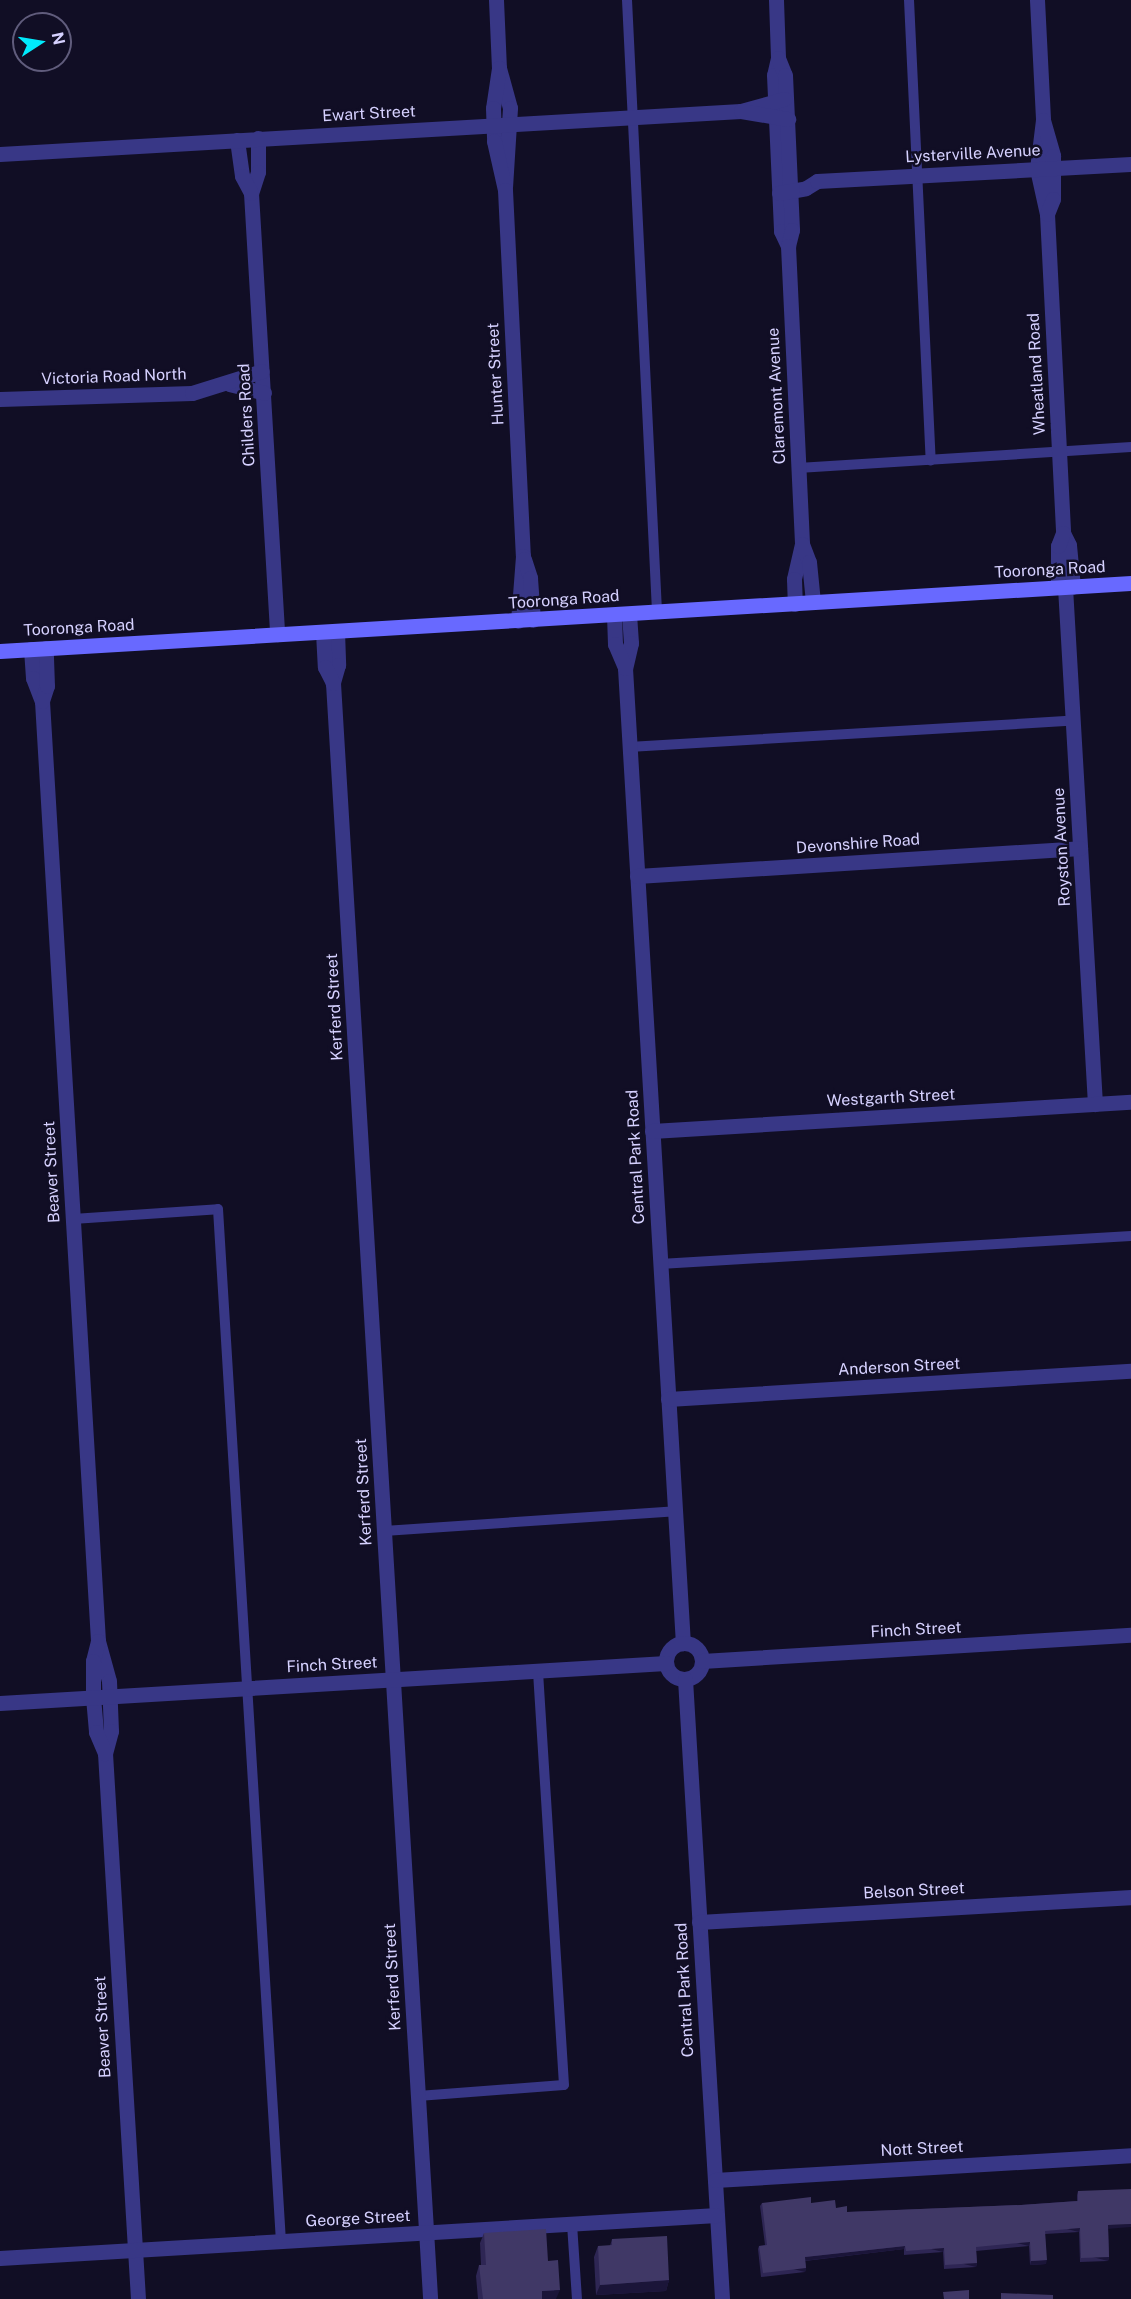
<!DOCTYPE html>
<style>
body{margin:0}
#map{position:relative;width:1131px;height:2299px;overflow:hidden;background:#110e25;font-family:"Public Sans",sans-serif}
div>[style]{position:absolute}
.lane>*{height:10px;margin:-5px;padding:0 5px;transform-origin:5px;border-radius:5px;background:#383786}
.street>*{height:15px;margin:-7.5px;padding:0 7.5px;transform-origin:7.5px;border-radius:7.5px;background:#383786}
.street>.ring{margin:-7.5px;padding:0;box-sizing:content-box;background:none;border:15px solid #383786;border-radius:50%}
.secondary>*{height:15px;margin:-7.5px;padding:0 7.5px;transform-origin:7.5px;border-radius:7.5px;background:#6869ff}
.wall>*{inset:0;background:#2e2654}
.shaded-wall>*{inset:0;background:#1b1539;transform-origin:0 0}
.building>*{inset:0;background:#403866}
span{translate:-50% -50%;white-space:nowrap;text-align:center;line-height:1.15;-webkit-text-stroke:5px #110e25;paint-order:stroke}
.street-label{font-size:16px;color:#d6d1ff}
.north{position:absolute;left:12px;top:12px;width:60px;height:60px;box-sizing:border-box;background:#110e25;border:2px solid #605c7c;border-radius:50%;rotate:78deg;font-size:16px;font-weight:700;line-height:24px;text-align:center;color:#d6d1ff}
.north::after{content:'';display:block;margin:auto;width:21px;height:27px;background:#00eafc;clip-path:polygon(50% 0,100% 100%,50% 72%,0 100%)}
</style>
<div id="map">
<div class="lane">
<div style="left:627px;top:0;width:613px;rotate:87.19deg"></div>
<div style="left:909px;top:0;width:461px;rotate:87.3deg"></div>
<div style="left:798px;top:468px;width:334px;rotate:-3.6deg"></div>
<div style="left:629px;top:747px;width:445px;rotate:-3.4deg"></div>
<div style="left:73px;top:1219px;width:145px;rotate:-3.9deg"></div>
<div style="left:218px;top:1209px;width:1034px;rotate:86.51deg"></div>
<div style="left:660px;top:1264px;width:472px;rotate:-3.4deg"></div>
<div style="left:384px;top:1531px;width:292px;rotate:-3.9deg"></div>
<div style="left:418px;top:2096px;width:146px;rotate:-4.3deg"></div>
<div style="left:564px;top:2085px;width:416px;rotate:-93.6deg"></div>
<div style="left:572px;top:2224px;width:75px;rotate:86.2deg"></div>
</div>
<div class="street">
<div style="left:496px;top:0;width:68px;rotate:87.5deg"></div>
<div style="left:499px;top:68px;width:41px;rotate:74.6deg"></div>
<div style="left:510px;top:108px;width:79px;rotate:93.6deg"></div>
<div style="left:776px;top:0;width:58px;rotate:88deg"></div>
<div style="left:778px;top:58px;width:17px;rotate:103deg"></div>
<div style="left:774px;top:75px;width:156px;rotate:87.4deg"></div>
<div style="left:781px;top:231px;width:17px;rotate:65deg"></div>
<div style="left:1037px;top:0;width:120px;rotate:87.1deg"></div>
<div style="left:1043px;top:120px;width:49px;rotate:97deg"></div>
<div style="left:1037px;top:169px;width:46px;rotate:77.5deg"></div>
<div style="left:1047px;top:214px;width:319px;rotate:87.1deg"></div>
<div style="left:1063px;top:533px;width:13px;rotate:63deg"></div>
<div style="left:1069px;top:545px;width:42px;rotate:84.6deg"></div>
<div style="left:778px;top:58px;width:18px;rotate:68deg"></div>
<div style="left:785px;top:75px;width:155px;rotate:87.4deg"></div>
<div style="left:792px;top:230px;width:16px;rotate:104deg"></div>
<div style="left:788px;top:246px;width:298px;rotate:87.3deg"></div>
<div style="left:802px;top:544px;width:36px;rotate:103deg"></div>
<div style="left:794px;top:579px;width:25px;rotate:88deg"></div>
<div style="left:499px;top:68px;width:40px;rotate:98.5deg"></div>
<div style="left:493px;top:108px;width:33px;rotate:88deg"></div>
<div style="left:494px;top:141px;width:50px;rotate:77.3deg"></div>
<div style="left:505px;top:190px;width:366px;rotate:87.2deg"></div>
<div style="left:523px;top:556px;width:65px;rotate:94.4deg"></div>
<div style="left:741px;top:111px;width:45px;rotate:-15.6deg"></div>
<div style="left:1043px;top:120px;width:37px;rotate:74deg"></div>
<div style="left:1053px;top:156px;width:43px;rotate:90deg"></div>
<div style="left:1053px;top:199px;width:16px;rotate:112deg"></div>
<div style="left:258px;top:138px;width:34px;rotate:90deg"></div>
<div style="left:258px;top:172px;width:22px;rotate:108deg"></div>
<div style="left:251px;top:193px;width:442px;rotate:86.6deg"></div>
<div style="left:237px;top:140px;width:36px;rotate:82deg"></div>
<div style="left:242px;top:176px;width:19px;rotate:62deg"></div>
<div style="left:0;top:154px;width:742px;rotate:-3.32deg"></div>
<div style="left:741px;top:111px;width:48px;rotate:9.7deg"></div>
<div style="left:779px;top:193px;width:27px;rotate:-10deg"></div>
<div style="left:806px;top:188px;width:13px;rotate:-32deg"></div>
<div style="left:817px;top:181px;width:314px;rotate:-3.1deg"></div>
<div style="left:229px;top:384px;width:36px;rotate:14deg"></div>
<div style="left:0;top:399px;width:192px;rotate:-1.8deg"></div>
<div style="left:192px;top:393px;width:73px;rotate:-17.4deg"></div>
<div style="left:802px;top:544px;width:19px;rotate:69deg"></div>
<div style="left:809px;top:562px;width:40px;rotate:84.3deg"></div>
<div style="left:524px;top:559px;width:20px;rotate:72deg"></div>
<div style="left:530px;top:578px;width:42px;rotate:85.9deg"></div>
<div style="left:1058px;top:587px;width:41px;rotate:-90deg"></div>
<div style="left:1058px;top:546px;width:14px;rotate:-69deg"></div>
<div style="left:1065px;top:587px;width:518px;rotate:86.68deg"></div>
<div style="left:629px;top:614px;width:29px;rotate:86deg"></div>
<div style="left:631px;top:643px;width:26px;rotate:103deg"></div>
<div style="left:625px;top:668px;width:977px;rotate:86.6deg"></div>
<div style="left:614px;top:615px;width:29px;rotate:88deg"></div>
<div style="left:615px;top:644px;width:26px;rotate:67deg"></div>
<div style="left:337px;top:631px;width:34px;rotate:88deg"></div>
<div style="left:338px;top:665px;width:19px;rotate:106deg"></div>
<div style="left:333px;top:683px;width:1619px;rotate:86.56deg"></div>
<div style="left:323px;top:632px;width:35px;rotate:87deg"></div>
<div style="left:325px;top:667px;width:18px;rotate:63deg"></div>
<div style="left:31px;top:649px;width:29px;rotate:86deg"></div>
<div style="left:33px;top:678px;width:25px;rotate:69deg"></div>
<div style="left:42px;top:701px;width:942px;rotate:86.59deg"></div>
<div style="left:98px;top:1641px;width:41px;rotate:74.6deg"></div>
<div style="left:109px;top:1681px;width:50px;rotate:87.7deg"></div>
<div style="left:111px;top:1731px;width:23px;rotate:105deg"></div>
<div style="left:105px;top:1753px;width:547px;rotate:86.54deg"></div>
<div style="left:42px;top:701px;width:16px;rotate:-72deg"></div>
<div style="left:47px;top:686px;width:38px;rotate:-92deg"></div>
<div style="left:637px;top:876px;width:444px;rotate:-3.6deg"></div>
<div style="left:652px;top:1131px;width:480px;rotate:-3.5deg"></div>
<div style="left:668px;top:1399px;width:464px;rotate:-3.5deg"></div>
<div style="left:98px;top:1641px;width:21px;rotate:104deg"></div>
<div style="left:93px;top:1661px;width:36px;rotate:90deg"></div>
<div style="left:93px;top:1697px;width:35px;rotate:85deg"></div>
<div style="left:96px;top:1732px;width:23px;rotate:67deg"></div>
<div class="ring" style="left:666px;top:1643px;width:21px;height:21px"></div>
<div style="left:702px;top:1661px;width:430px;rotate:-3.5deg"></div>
<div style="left:685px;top:1679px;width:621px;rotate:86.58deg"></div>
<div style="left:0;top:1703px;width:667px;rotate:-3.44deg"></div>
<div style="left:699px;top:1922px;width:433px;rotate:-3.3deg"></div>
<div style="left:715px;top:2180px;width:417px;rotate:-3.4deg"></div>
<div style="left:0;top:2258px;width:718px;rotate:-3.43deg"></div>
</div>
<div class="secondary">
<div style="left:0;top:651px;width:1133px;rotate:-3.44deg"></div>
</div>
<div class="wall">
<div style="clip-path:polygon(1078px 2191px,1108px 2228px,1109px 2257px,1108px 2261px,1080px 2262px,1079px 2232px,1045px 2234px,1046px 2264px,1030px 2265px,1029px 2246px,976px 2251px,977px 2263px,976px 2267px,944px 2269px,943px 2252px,904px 2255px,904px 2249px,805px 2261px,806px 2268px,805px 2272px,761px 2277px,758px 2249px,759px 2246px,765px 2245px,760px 2206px,762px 2203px,811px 2203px,836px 2208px,847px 2212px,1021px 2205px,1077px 2201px,1077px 2195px)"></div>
<div style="clip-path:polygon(484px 2233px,548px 2261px,556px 2299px,478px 2299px,476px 2276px,479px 2265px,481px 2265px,480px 2243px)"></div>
<div style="clip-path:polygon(612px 2239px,669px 2280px,666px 2291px,596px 2295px,594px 2257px,598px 2246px,610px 2246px)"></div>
</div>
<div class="shaded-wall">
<div style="clip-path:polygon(1131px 2224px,1131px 2227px,1106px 2229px,1108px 2225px)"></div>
<div style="left:1080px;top:2228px;width:4px;height:35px;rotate:104deg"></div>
<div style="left:1030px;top:2242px;width:4px;height:54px;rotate:104deg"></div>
<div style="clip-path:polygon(905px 2246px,904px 2249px,803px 2261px,805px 2257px)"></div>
<div style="left:944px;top:2248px;width:4px;height:38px;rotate:104deg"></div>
<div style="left:1109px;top:2257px;width:4px;height:28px;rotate:104deg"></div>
<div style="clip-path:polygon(1047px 2260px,1046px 2264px,1030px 2265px,1031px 2261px)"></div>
<div style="left:977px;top:2263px;width:4px;height:32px;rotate:104deg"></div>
<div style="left:806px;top:2268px;width:4px;height:43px;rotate:104deg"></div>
<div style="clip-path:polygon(669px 2280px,666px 2291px,596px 2295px,600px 2285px)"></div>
<div style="clip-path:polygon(560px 2290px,556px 2299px,539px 2299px,542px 2291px)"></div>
</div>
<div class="building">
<div style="clip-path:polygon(1131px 2189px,1131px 2224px,1108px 2225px,1109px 2257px,1081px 2258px,1080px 2228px,1045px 2231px,1047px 2260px,1031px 2261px,1030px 2242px,976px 2247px,977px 2263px,945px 2265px,944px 2248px,906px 2251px,905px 2246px,805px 2257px,806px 2268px,763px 2273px,759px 2246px,767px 2245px,762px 2203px,811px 2197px,811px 2203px,835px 2200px,836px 2208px,847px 2206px,847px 2212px,1021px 2205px,1078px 2201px,1078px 2191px)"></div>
<div style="clip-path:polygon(546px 2229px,548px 2261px,558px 2260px,560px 2290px,542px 2291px,542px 2299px,483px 2299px,479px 2265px,486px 2265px,484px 2233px)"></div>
<div style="clip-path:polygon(667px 2236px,669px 2280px,600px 2285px,598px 2246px,612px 2245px,612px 2239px)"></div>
<div style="clip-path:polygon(969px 2290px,969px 2299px,944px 2299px,943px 2292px)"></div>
<div style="clip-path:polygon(1001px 2293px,1053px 2295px,1053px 2299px,1001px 2299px)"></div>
</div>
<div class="street-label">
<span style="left:369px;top:114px;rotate:-3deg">Ewart Street</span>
<span style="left:973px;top:154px;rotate:-3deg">Lysterville Avenue</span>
<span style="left:496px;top:374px;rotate:-93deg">Hunter Street</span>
<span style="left:1037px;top:374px;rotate:-93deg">Wheatland Road</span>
<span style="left:114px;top:377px;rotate:-2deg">Victoria Road North</span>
<span style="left:777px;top:396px;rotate:-93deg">Claremont Avenue</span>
<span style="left:247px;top:415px;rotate:-93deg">Childers Road</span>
<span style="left:1050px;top:570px;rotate:-3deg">Tooronga Road</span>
<span style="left:564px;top:600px;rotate:-4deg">Tooronga Road</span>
<span style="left:79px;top:628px;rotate:-3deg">Tooronga Road</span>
<span style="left:858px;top:844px;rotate:-4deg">Devonshire Road</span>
<span style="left:1062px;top:847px;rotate:-93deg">Royston Avenue</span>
<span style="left:335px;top:1007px;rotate:-93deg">Kerferd Street</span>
<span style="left:891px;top:1098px;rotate:-3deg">Westgarth Street</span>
<span style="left:636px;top:1157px;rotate:-93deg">Central Park Road</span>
<span style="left:52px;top:1172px;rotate:-93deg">Beaver Street</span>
<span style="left:899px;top:1367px;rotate:-3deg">Anderson Street</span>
<span style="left:364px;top:1492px;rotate:-93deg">Kerferd Street</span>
<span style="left:916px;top:1630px;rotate:-3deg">Finch Street</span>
<span style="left:332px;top:1665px;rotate:-3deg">Finch Street</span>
<span style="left:914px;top:1891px;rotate:-3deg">Belson Street</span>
<span style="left:393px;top:1977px;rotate:-93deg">Kerferd Street</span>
<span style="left:685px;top:1990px;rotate:-93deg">Central Park Road</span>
<span style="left:103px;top:2027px;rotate:-93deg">Beaver Street</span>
<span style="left:922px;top:2149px;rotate:-3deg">Nott Street</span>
<span style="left:358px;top:2219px;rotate:-3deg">George Street</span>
</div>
<div class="north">N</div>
</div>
